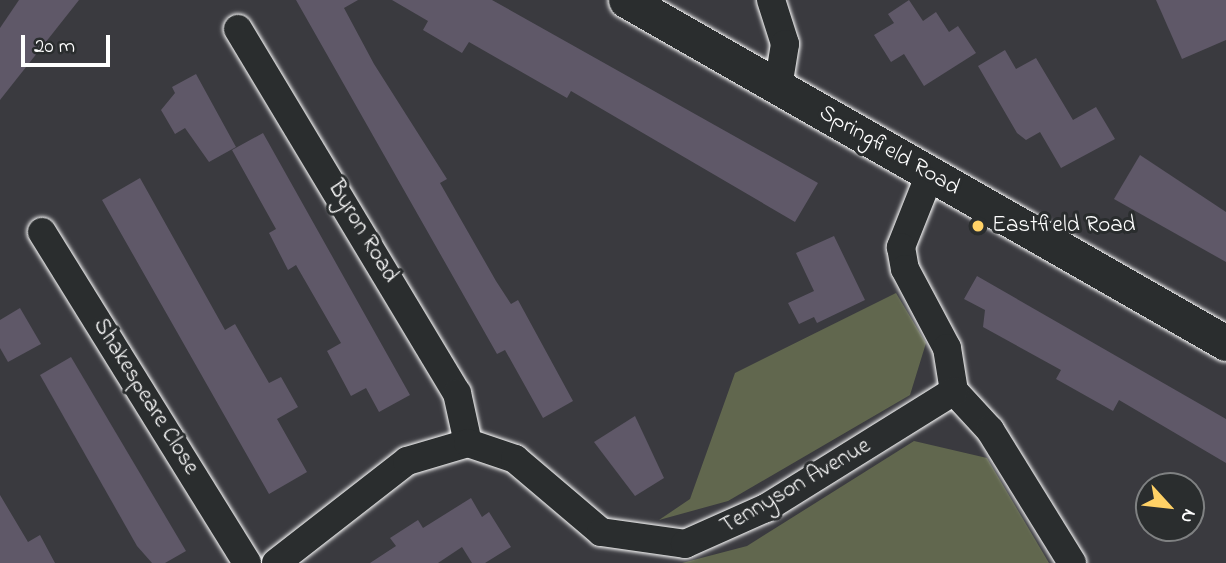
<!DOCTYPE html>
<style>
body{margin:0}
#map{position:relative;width:1226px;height:563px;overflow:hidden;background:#3a3a3f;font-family:"Indie Flower",sans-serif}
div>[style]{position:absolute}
.green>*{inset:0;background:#61674e}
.building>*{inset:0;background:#5f5868}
.roads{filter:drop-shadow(0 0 2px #fff) drop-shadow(0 0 2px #fff)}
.minor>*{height:28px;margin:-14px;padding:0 14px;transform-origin:14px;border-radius:14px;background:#2a2d2e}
.tertiary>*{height:35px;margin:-17.5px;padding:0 17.5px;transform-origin:17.5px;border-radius:17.5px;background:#2a2d2e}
.dots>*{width:19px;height:19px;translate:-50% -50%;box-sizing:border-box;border:4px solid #2a2d2e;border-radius:50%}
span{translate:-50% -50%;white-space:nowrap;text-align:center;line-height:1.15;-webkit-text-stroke:6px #2a2d2e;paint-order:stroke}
.street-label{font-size:23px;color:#fff}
.poi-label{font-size:23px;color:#fff}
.left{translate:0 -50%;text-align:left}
.north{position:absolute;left:1135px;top:472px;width:70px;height:70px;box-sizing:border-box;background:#2a2d2e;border:2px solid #7f8182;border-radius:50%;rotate:117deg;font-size:19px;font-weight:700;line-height:28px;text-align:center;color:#fff}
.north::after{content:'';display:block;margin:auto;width:24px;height:32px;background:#ffd166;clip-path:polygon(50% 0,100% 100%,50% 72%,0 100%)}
.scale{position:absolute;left:21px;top:35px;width:89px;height:32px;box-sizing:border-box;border:4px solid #fff;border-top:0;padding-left:9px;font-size:21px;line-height:24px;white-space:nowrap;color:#fff;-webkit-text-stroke:5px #2a2d2e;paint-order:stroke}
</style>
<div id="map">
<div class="green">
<div style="clip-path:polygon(896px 293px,926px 343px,910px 395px,728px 501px,659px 520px,690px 499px,735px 373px)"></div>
<div style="clip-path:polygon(914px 441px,987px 458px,1049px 563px,682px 563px,747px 546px)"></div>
</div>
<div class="building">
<div style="clip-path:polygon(19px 0,79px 0,0 100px,0 28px)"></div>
<div style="clip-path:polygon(296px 0,358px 0,344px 8px,374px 64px,447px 179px,440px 183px,496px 281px,511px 304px,518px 300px,573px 401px,543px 418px,505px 350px,497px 354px)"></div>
<div style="clip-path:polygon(392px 0,492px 0,818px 183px,795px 222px,571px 91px,567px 98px,469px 42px,462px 53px,423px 30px,428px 21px)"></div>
<div style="clip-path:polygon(909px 0,923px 21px,936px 12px,949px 32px,958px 26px,976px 53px,924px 86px,904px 54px,891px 62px,874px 35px,894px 23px,888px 14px)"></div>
<div style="clip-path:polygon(1156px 0,1226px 0,1226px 40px,1182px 59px)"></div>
<div style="clip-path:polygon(1005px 50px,1016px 69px,1036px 58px,1073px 120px,1096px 107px,1115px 139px,1061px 168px,1040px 132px,1026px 140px,1017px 133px,978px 66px)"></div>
<div style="clip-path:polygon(196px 74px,236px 147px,209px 162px,185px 128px,175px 134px,161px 110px,175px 93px,172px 87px)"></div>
<div style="clip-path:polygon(263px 133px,410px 395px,379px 412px,366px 388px,351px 396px,327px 351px,341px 343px,296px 265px,288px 270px,269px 233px,276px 229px,232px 150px)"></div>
<div style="clip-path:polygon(1140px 155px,1226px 212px,1226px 262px,1114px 199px)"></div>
<div style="clip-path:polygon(140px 178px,225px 330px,235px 324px,269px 383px,281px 377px,298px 407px,277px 419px,307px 472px,269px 494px,102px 200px)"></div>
<div style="clip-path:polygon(834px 236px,865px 300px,817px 323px,814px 317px,799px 324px,788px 303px,814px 291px,796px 253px)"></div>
<div style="clip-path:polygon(977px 276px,1226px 419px,1226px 463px,1119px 400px,1113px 411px,1056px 379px,1061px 370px,983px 327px,985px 310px,964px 299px)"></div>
<div style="clip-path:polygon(20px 308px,41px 344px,8px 362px,0 348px,0 320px)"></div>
<div style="clip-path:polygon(71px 357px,186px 551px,165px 563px,152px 563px,137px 546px,40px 375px)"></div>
<div style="clip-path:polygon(635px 416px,664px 478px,635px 496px,594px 442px)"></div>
<div style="clip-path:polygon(0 495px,28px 542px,40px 535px,55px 563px,0 563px)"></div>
<div style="clip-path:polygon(471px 498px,482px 517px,489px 512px,511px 547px,485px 563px,472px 563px,462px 547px,438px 563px,370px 563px,396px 546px,390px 538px,418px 520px,423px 528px)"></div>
</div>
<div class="roads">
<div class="minor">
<div style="left:771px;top:0;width:46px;rotate:72.3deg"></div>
<div style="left:785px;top:44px;width:44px;rotate:99.2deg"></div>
<div style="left:238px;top:29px;width:425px;rotate:59deg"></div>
<div style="left:457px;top:393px;width:51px;rotate:77.6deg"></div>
<div style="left:930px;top:174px;width:79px;rotate:111.7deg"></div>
<div style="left:901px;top:247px;width:22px;rotate:80deg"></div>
<div style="left:905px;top:269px;width:89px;rotate:62deg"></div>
<div style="left:947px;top:348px;width:44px;rotate:80.8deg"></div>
<div style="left:954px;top:391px;width:53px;rotate:47.3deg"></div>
<div style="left:990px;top:430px;width:156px;rotate:58.3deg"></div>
<div style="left:42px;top:232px;width:389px;rotate:58.2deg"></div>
<div style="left:276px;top:563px;width:166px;rotate:-37.9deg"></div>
<div style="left:407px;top:461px;width:64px;rotate:-16.4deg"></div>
<div style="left:468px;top:443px;width:50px;rotate:18.8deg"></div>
<div style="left:515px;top:459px;width:113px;rotate:40.3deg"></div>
<div style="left:601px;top:532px;width:85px;rotate:8.1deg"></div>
<div style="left:685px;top:544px;width:89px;rotate:-24deg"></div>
<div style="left:766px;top:508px;width:221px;rotate:-31.9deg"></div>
</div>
<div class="tertiary">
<div style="left:626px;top:0;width:691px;rotate:29.76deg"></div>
</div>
</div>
<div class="dots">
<div style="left:978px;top:226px;background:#ffd166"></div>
</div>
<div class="street-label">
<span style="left:889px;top:151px;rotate:30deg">Springfield Road</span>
<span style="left:362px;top:232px;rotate:59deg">Byron Road</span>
<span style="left:145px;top:397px;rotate:58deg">Shakespeare Close</span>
<span style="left:796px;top:487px;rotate:-30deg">Tennyson Avenue</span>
</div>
<div class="poi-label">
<span class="left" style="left:992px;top:226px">Eastfield Road</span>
</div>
<div class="north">N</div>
<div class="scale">20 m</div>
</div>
